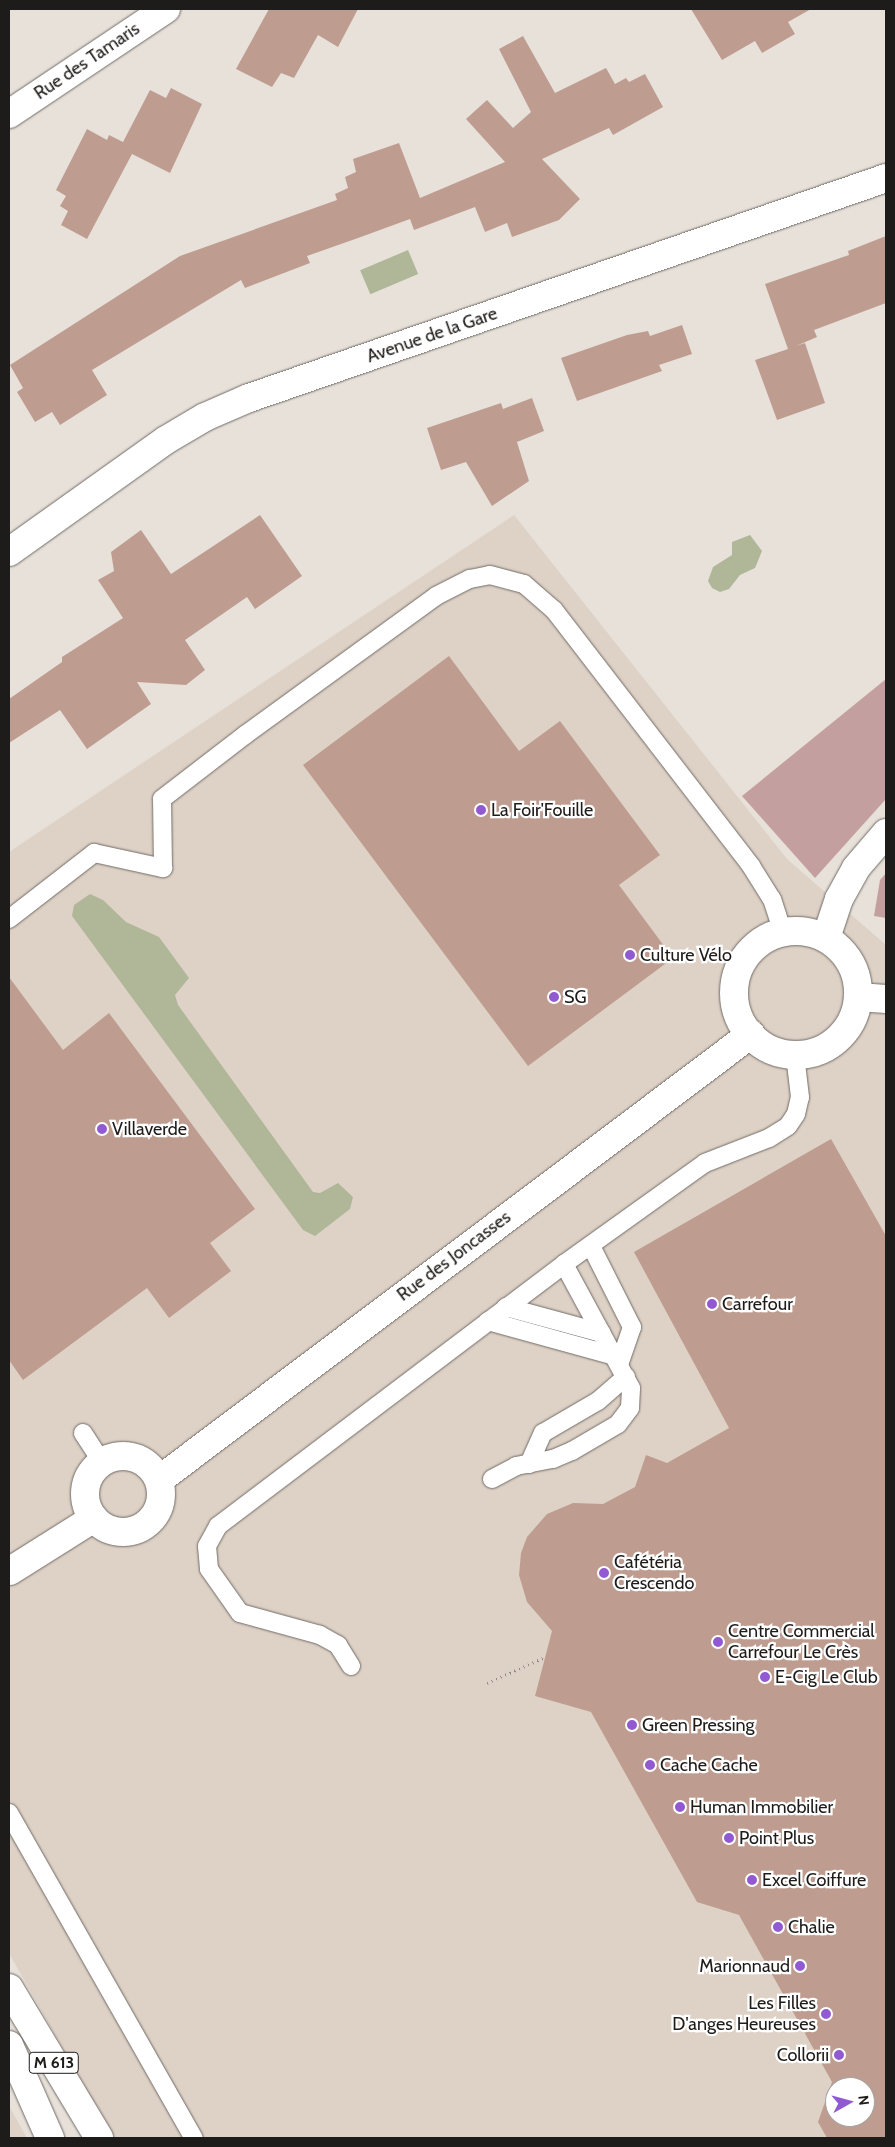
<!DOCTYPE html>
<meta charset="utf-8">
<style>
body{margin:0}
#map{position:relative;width:895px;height:2147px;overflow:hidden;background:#e7e1da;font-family:Cabin,sans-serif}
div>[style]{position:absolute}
.built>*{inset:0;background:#ded2c6}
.forest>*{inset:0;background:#c49f9f}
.water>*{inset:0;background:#afb798;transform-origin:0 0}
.building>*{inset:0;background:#be9d90}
.path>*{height:3px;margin-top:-1.5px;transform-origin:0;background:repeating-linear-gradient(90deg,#8f8b86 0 1px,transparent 0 5px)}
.roads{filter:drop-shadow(0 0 1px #716b66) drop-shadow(0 0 1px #716b66)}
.service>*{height:18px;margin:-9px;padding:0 9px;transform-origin:9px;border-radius:9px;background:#fff}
.minor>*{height:28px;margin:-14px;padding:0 14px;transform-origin:14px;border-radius:14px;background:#fff}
.minor>.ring{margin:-14px;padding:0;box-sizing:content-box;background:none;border:28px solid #fff;border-radius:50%}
.primary>*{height:28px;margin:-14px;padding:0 14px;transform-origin:14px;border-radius:14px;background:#fff}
.dots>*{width:14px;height:14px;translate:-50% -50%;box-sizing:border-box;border:2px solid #fff;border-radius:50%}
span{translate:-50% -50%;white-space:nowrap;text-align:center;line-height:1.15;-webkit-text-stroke:4.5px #fff;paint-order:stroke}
.shield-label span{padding:1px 4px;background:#fff;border:1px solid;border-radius:4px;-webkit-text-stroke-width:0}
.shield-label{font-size:16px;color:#1e1c1a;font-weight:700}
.street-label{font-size:18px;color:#1e1c1a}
.poi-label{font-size:18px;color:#1e1c1a}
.left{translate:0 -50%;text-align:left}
.right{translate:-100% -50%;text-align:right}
.frame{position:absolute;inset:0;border:10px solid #1e1c1a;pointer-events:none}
.north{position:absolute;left:825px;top:2077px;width:50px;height:50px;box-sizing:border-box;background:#fff;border:1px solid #a5a4a3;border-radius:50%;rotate:83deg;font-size:14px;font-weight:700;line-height:20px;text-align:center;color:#1e1c1a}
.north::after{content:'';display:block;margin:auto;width:18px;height:22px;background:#915ad2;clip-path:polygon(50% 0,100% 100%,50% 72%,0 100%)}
</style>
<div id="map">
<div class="built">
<div style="clip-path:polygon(evenodd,514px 515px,787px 859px,886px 945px,886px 2138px,113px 2138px,9px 1953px,9px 852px,514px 515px,835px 2087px,865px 2087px,865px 2117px,835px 2117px,835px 2087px)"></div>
<div style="clip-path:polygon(9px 2106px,27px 2138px,9px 2138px)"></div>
</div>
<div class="forest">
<div style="clip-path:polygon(886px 679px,886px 799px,815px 878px,742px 796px)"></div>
<div style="clip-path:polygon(886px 873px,886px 918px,874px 916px,880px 880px)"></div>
</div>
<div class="water">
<div style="left:408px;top:250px;width:26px;height:52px;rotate:67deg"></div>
<div style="clip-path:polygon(750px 535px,762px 551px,755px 568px,740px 575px,729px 589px,720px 592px,712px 588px,708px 581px,713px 567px,732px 555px,732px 542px)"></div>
<div style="clip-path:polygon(90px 894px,103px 900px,126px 922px,159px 937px,189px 978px,175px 995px,178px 1005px,313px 1192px,320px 1193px,338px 1183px,353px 1197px,350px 1209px,315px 1236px,303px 1230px,72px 916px,74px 905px)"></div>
</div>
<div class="building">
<div style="clip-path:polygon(269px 9px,358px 9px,338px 47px,318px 35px,294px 78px,281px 73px,272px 87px,236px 69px)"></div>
<div style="clip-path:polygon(691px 9px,811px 9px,788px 22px,795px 34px,762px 53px,755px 41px,722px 60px)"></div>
<div style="clip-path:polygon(523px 36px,555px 93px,606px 68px,615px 84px,626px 78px,629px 82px,645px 74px,663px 107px,613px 135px,609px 128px,542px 159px,580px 199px,559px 220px,512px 237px,507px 223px,485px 232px,475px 207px,414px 230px,410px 219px,358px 238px,307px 256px,310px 263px,245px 288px,241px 280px,92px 370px,107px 395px,60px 425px,52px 412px,35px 422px,17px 392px,23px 388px,10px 365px,180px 256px,337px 200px,335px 194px,348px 188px,345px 177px,356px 172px,353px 159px,399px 143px,420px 198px,505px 162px,466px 119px,487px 100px,513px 128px,531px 112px,499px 49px)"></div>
<div style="clip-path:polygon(171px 88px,202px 104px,170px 173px,132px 154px,87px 239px,61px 225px,68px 211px,60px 206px,66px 196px,56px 190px,87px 129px,107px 140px,109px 135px,123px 142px,150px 90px,166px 98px)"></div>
<div style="clip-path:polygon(886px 236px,886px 303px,814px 330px,817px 337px,796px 346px,805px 343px,825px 403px,777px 420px,755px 360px,788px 349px,765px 284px,849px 255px,848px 251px)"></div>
<div style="clip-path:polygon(682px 325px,692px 354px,659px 365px,662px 371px,577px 401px,561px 358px,627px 335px,648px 331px,650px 336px)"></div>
<div style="clip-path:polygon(532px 398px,544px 431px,517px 442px,529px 481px,492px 506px,466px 462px,441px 470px,427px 428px,501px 403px,503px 409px)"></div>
<div style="clip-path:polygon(260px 515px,302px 576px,255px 609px,247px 597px,185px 640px,205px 670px,186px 685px,137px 682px,151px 704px,87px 749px,60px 710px,9px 743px,9px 699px,62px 662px,62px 657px,123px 618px,98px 580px,114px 571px,111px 552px,141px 530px,171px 574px)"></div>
<div style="clip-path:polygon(449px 656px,519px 751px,560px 721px,660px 855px,619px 885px,673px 958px,528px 1066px,303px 765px)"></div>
<div style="clip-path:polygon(9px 977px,63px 1050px,109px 1013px,255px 1209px,210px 1243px,231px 1271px,169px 1318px,147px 1288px,23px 1380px,9px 1360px)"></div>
<div style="clip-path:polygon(evenodd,831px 1139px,886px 1236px,886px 2138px,827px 2138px,818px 2122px,832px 2082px,739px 1915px,697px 1902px,591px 1712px,535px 1696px,552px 1631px,527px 1602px,519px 1575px,521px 1553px,527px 1537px,547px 1514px,573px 1503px,603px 1504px,635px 1487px,646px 1455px,667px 1463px,729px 1428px,634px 1252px,831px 1139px,835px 2087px,865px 2087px,865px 2117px,835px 2117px,835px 2087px)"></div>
</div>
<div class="path">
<div style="left:487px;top:1683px;width:64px;rotate:-24.1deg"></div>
</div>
<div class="roads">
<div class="service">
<div style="left:9px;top:919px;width:108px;rotate:-37.8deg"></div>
<div style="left:94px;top:853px;width:71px;rotate:12.3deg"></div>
<div style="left:163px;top:868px;width:69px;rotate:-90.8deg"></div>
<div style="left:162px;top:799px;width:105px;rotate:-37.6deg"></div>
<div style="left:245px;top:735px;width:236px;rotate:-36deg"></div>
<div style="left:436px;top:596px;width:38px;rotate:-27deg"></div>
<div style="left:470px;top:579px;width:20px;rotate:-11deg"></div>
<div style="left:490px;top:575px;width:35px;rotate:15deg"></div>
<div style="left:524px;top:584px;width:40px;rotate:41deg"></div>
<div style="left:554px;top:610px;width:323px;rotate:52.4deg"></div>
<div style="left:751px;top:866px;width:39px;rotate:58deg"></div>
<div style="left:772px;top:899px;width:35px;rotate:72deg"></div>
<div style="left:591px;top:1246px;width:91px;rotate:63.2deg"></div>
<div style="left:632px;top:1327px;width:39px;rotate:109deg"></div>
<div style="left:506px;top:1307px;width:99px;rotate:15.2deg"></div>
<div style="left:488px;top:1321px;width:132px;rotate:15.4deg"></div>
<div style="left:83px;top:1433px;width:35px;rotate:57deg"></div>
<div style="left:529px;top:1464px;width:34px;rotate:-66deg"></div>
<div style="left:543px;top:1433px;width:64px;rotate:-30.2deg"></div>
<div style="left:598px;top:1401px;width:37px;rotate:-41deg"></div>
<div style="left:492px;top:1479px;width:27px;rotate:-28deg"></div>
<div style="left:516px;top:1466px;width:38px;rotate:-11deg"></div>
<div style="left:553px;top:1459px;width:21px;rotate:-23deg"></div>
<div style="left:572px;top:1451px;width:53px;rotate:-30.4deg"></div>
<div style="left:618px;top:1424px;width:20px;rotate:-53deg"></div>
<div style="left:630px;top:1408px;width:20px;rotate:-87deg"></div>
<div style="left:631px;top:1388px;width:141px;rotate:-118.4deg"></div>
<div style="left:351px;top:1666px;width:25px;rotate:-122deg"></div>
<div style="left:338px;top:1645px;width:21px;rotate:-151deg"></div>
<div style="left:320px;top:1635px;width:83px;rotate:-164.6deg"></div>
<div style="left:240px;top:1613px;width:54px;rotate:-125.2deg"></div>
<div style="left:209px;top:1569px;width:23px;rotate:-95deg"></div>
<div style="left:207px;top:1546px;width:23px;rotate:-61deg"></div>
<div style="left:218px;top:1526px;width:434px;rotate:-37.1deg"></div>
<div style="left:564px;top:1264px;width:173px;rotate:-35.6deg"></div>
<div style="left:705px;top:1163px;width:69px;rotate:-21.3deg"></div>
<div style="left:769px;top:1138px;width:22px;rotate:-32deg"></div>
<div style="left:788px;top:1126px;width:14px;rotate:-56deg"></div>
<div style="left:796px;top:1114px;width:17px;rotate:-77deg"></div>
<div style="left:800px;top:1097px;width:42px;rotate:-96.8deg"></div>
<div style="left:9px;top:1813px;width:374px;rotate:60.4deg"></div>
</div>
<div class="minor">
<div style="left:9px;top:114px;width:189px;rotate:-33.8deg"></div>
<div style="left:9px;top:552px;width:193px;rotate:-35.5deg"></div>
<div style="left:166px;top:440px;width:45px;rotate:-30.5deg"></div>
<div style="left:205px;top:417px;width:48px;rotate:-23.4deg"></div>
<div style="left:249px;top:398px;width:674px;rotate:-19.05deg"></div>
<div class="ring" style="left:734px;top:931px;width:96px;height:96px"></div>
<div style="left:826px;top:938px;width:41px;rotate:-71.6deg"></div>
<div style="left:839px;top:899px;width:35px;rotate:-61deg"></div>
<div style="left:856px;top:868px;width:46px;rotate:-49.4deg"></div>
<div style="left:858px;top:997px;width:28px;rotate:4deg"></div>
<div class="ring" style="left:85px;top:1456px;width:48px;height:48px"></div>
<div style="left:159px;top:1480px;width:741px;rotate:-36.99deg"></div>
<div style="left:10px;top:1571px;width:99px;rotate:-32.2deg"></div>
</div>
<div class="primary">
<div style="left:9px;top:1988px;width:175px;rotate:59deg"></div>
<div style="left:9px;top:2045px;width:102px;rotate:66.2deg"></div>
</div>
</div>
<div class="dots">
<div style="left:481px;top:810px;background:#915ad2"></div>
<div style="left:630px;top:955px;background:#915ad2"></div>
<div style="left:554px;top:997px;background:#915ad2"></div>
<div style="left:102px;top:1129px;background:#915ad2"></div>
<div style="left:712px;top:1304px;background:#915ad2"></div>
<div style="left:604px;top:1573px;background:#915ad2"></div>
<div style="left:718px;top:1642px;background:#915ad2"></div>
<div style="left:765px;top:1677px;background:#915ad2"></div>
<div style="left:632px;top:1725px;background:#915ad2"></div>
<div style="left:650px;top:1765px;background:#915ad2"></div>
<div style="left:680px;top:1807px;background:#915ad2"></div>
<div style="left:729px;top:1838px;background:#915ad2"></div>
<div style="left:752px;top:1880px;background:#915ad2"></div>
<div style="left:778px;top:1927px;background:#915ad2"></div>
<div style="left:800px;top:1966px;background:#915ad2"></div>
<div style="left:826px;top:2014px;background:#915ad2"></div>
<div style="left:839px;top:2055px;background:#915ad2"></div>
</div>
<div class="shield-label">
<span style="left:54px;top:2063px">M 613</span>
</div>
<div class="street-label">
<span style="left:87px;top:61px;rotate:-34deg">Rue des Tamaris</span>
<span style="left:432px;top:335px;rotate:-19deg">Avenue de la Gare</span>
<span style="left:454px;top:1256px;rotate:-37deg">Rue des Joncasses</span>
</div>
<div class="poi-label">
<span class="left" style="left:491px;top:810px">La Foir'Fouille</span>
<span class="left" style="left:640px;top:955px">Culture Vélo</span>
<span class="left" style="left:564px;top:997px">SG</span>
<span class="left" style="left:112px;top:1129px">Villaverde</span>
<span class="left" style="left:722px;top:1304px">Carrefour</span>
<span class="left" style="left:614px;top:1573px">Cafétéria<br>Crescendo</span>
<span class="left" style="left:728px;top:1642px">Centre Commercial<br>Carrefour Le Crès</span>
<span class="left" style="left:775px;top:1677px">E-Cig Le Club</span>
<span class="left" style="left:642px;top:1725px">Green Pressing</span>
<span class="left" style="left:660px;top:1765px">Cache Cache</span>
<span class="left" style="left:690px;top:1807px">Human Immobilier</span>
<span class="left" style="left:739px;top:1838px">Point Plus</span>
<span class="left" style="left:762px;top:1880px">Excel Coiffure</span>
<span class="left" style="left:788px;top:1927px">Chalie</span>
<span class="right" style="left:790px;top:1966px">Marionnaud</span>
<span class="right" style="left:816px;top:2014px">Les Filles<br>D'anges Heureuses</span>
<span class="right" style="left:829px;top:2055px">Collorii</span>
</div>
<div class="frame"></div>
<div class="north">N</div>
</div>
